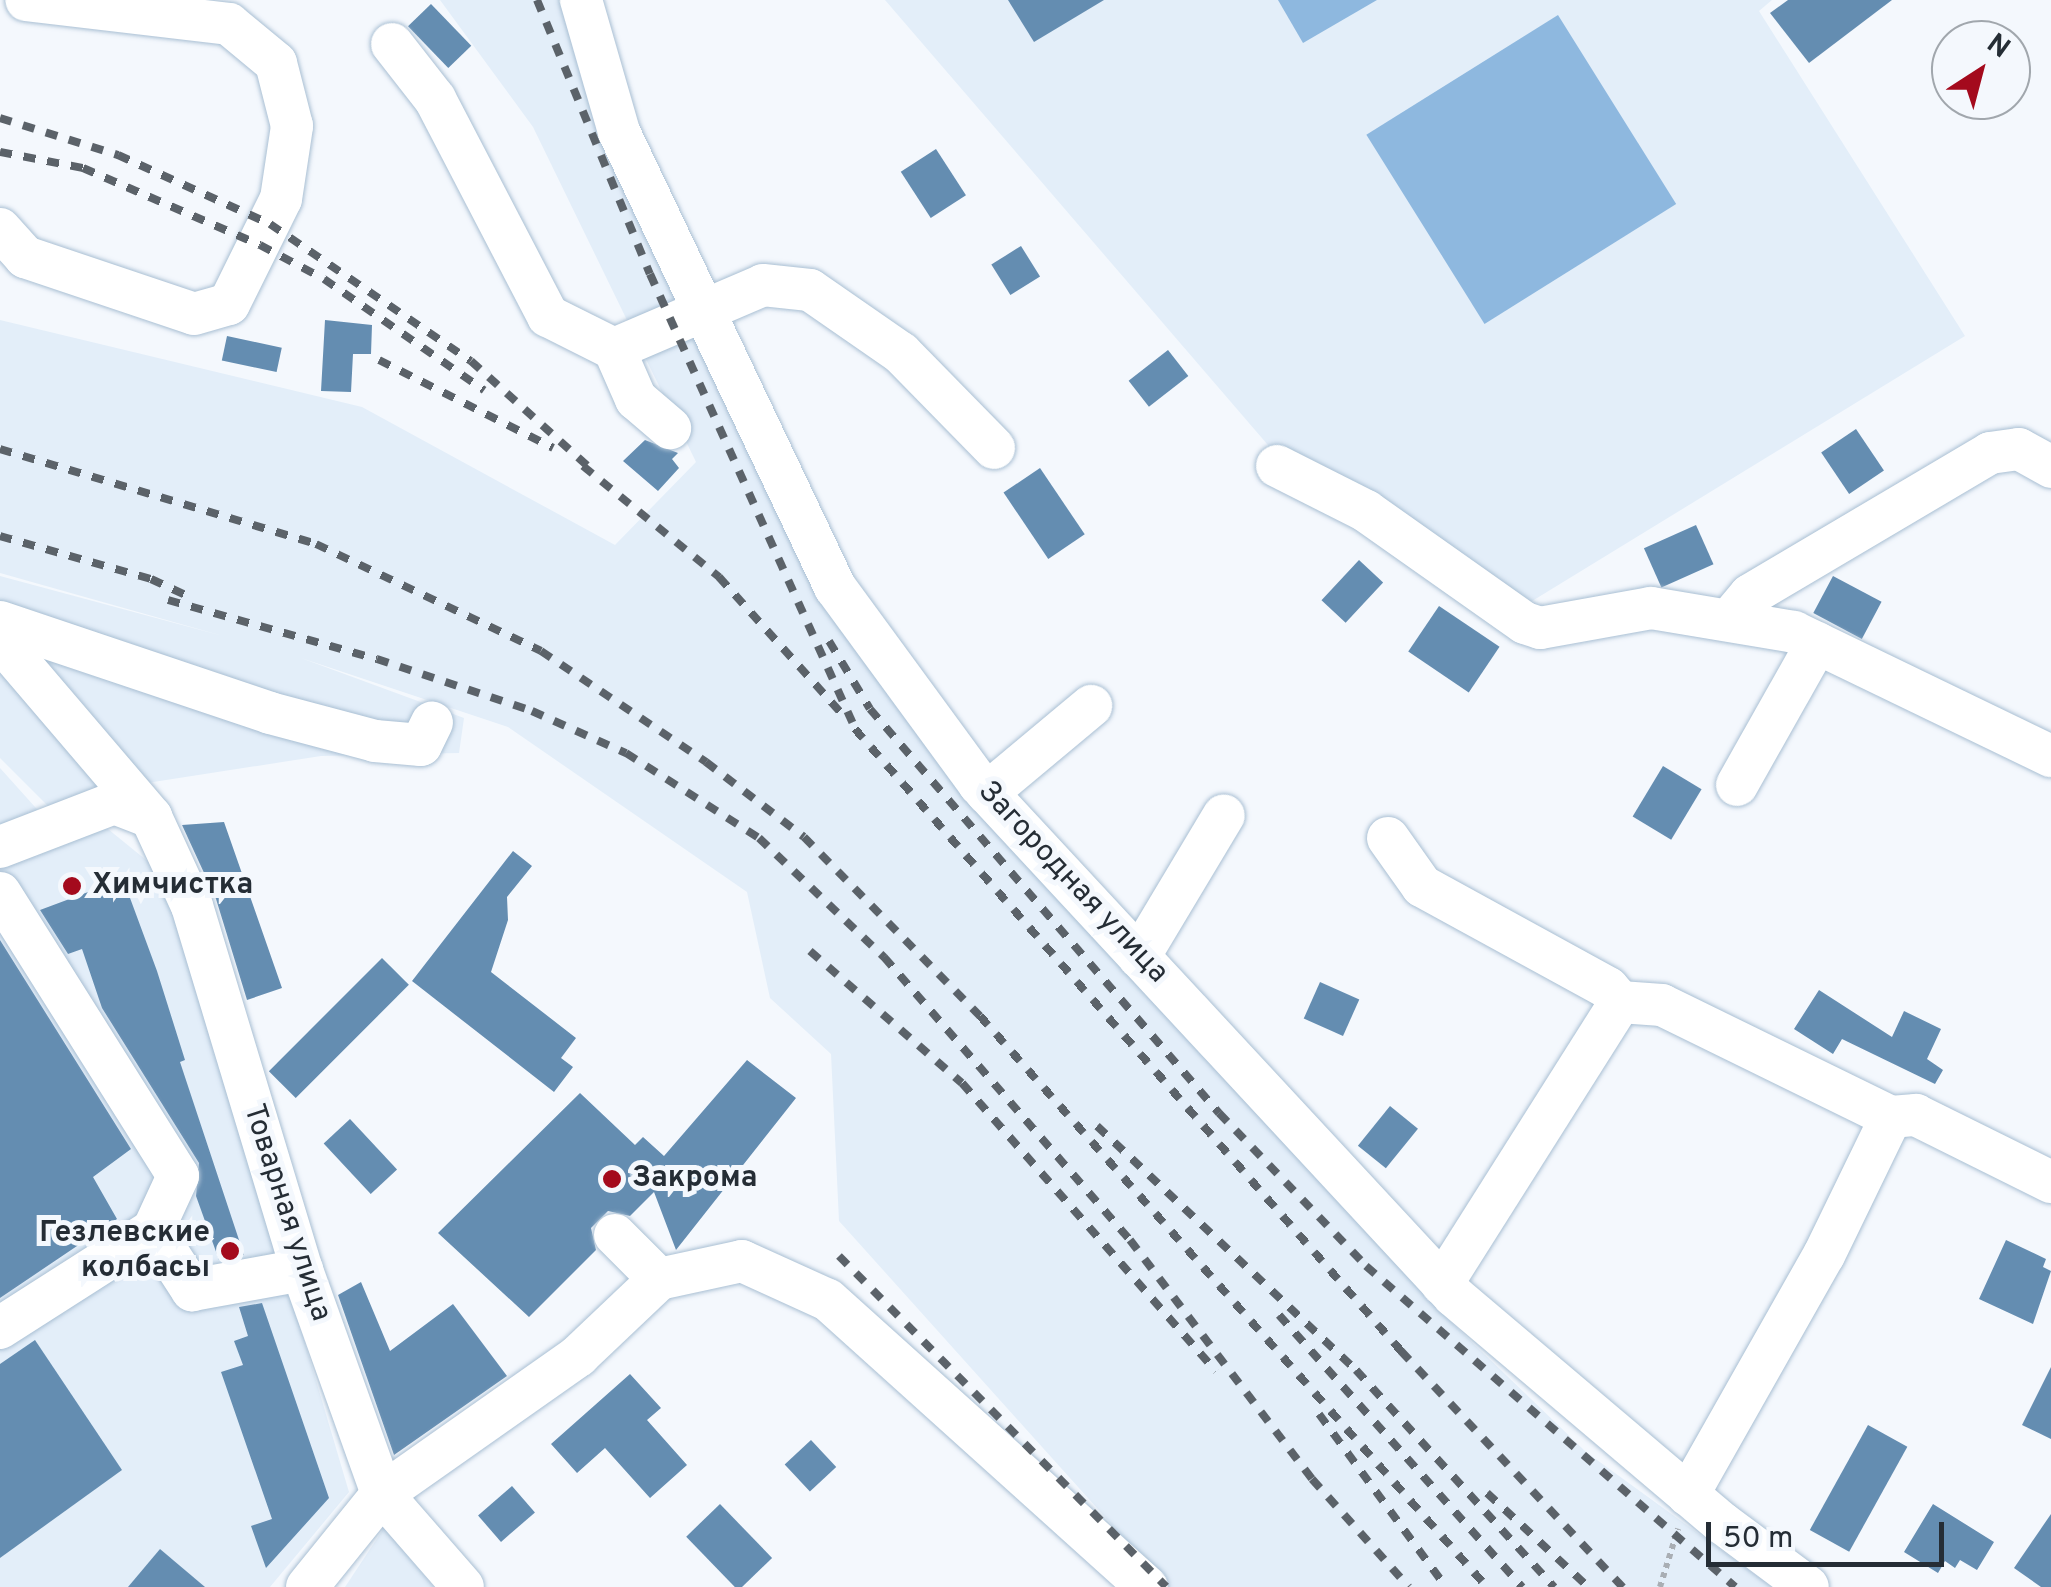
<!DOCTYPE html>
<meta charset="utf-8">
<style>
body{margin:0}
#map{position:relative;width:2051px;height:1587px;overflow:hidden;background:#f4f8fd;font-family:Overpass,sans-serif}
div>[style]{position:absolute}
.built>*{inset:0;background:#e3eef9}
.water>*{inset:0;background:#8eb8df;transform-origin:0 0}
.building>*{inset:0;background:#648db1;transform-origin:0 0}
.path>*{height:6px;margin-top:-3px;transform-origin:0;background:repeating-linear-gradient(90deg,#a9aeb4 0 5px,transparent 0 10px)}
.roads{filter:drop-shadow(0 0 2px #a9bfd3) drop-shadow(0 0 2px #a9bfd3)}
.minor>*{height:42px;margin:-21px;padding:0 21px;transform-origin:21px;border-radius:21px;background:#fff}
.rail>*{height:8px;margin-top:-4px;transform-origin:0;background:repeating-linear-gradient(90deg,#5b6269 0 12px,transparent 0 24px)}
.dots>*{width:28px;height:28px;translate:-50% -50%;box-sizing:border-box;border:5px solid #f4f8fd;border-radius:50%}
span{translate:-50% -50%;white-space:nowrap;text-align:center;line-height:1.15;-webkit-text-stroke:10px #f4f8fd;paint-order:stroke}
.street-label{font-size:30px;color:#252d35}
.poi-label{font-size:30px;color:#252d35;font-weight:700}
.left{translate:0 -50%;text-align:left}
.right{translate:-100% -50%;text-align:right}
.north{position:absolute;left:1931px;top:20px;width:100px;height:100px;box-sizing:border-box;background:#f4f8fd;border:2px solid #a1a7ad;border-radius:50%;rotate:36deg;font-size:28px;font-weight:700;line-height:40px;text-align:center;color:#252d35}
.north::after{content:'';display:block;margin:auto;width:35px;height:45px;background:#a40a1d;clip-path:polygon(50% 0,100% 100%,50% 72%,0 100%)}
.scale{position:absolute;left:1706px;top:1522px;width:238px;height:45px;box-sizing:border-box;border:5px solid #252d35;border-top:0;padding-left:12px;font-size:30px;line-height:35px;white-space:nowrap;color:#252d35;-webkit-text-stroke:8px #f4f8fd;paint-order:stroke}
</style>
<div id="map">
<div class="built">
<div style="clip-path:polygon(440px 0,567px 0,773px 501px,1092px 935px,1454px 1325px,1586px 1452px,1772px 1587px,1168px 1587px,839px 1221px,831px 1054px,770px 998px,747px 892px,508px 727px,301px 658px,464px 718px,459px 753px,321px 756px,134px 785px,49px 807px,0 758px,0 576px,223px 636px,0 573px,0 320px,362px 407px,615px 545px,696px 462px,533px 127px)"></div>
<div style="clip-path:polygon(885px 0,1772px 0,1759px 11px,1965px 336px,1524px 606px,1273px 451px)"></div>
<div style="clip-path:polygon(0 768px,44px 817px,92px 816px,167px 877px,349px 1492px,270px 1587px,0 1587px)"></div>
<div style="clip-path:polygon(384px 1528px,434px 1587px,345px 1587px)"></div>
</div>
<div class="water">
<div style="clip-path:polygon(1278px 0,1377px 0,1303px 43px)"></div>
<div style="left:1558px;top:15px;width:223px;height:226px;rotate:58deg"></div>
</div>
<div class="building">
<div style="clip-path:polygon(1008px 0,1104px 0,1034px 42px)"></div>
<div style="clip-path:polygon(1788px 0,1892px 0,1809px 63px,1770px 13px)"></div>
<div style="left:431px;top:4px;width:58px;height:32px;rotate:46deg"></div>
<div style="left:936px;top:149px;width:55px;height:42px;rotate:57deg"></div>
<div style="left:1021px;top:246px;width:36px;height:35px;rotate:58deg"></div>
<div style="clip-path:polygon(325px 320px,372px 325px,371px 354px,353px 354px,351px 392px,321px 391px)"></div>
<div style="left:227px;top:336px;width:56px;height:25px;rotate:12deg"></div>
<div style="left:1168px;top:350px;width:33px;height:50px;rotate:52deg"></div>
<div style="left:1856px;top:429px;width:50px;height:42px;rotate:56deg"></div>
<div style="clip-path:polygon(645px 440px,678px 453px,672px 459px,679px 468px,658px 491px,623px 461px)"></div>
<div style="left:1040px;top:468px;width:80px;height:44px;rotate:56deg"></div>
<div style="left:1696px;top:525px;width:43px;height:57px;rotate:66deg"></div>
<div style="left:1359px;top:560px;width:33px;height:55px;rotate:43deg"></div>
<div style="left:1833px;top:576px;width:55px;height:42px;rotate:28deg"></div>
<div style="left:1439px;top:606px;width:73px;height:55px;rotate:34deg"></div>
<div style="left:1663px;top:766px;width:45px;height:59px;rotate:31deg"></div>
<div style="clip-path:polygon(224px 822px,282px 988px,247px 1000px,216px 899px,182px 825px)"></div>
<div style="clip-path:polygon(513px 851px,532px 866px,507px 897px,508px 920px,491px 972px,576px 1038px,561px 1058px,573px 1067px,554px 1092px,412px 981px)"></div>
<div style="clip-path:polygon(123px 879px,157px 971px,185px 1060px,180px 1062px,244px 1255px,219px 1260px,196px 1196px,199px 1163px,102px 1008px,82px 949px,68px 954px,40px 910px)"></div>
<div style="clip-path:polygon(0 940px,131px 1149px,93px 1177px,117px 1219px,0 1298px)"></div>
<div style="left:382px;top:958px;width:38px;height:160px;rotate:45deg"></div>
<div style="left:1320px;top:982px;width:43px;height:40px;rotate:24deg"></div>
<div style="clip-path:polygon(1819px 990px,1892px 1037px,1904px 1011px,1941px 1029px,1927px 1059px,1943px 1070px,1935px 1084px,1842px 1039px,1833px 1054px,1794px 1029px)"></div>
<div style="clip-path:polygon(747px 1060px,796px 1098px,676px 1250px,654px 1192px,630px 1216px,608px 1211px,591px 1228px,596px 1250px,529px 1317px,438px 1233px,580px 1093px,635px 1145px,643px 1137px,664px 1156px)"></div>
<div style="left:1390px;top:1106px;width:36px;height:51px;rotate:39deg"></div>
<div style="left:350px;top:1119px;width:69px;height:36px;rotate:47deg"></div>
<div style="clip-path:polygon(2006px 1240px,2046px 1259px,2043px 1267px,2051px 1271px,2033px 1324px,1979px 1299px)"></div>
<div style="clip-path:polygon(361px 1282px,390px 1351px,453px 1304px,507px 1376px,394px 1455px,338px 1295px)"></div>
<div style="clip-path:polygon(262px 1303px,329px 1498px,266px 1568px,251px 1526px,272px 1519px,221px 1372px,243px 1365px,234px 1341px,248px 1336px,239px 1307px)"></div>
<div style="clip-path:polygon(35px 1340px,122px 1470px,0 1558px,0 1364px)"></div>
<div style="clip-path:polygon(2051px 1367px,2051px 1439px,2022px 1425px)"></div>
<div style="clip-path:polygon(630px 1374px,661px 1408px,647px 1420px,687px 1465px,650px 1498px,605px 1448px,577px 1473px,551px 1444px)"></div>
<div style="left:1868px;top:1425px;width:45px;height:120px;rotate:29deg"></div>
<div style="left:811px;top:1440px;width:37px;height:36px;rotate:47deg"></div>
<div style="left:512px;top:1486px;width:35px;height:45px;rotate:49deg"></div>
<div style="left:720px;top:1504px;width:75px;height:47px;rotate:46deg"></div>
<div style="clip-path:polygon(1933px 1504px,1994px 1542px,1977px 1570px,1960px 1560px,1955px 1568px,1945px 1561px,1938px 1573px,1904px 1552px)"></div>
<div style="clip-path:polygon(2051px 1514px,2051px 1587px,2041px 1587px,2014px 1568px)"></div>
<div style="clip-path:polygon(160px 1549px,205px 1587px,128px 1587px)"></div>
</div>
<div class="path">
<div style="left:1660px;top:1587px;width:61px;rotate:-72.8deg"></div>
</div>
<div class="roads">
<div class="minor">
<div style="left:581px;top:0;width:137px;rotate:73.9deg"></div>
<div style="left:619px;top:132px;width:504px;rotate:64.61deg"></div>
<div style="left:835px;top:587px;width:244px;rotate:53.8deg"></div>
<div style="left:979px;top:784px;width:698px;rotate:47.15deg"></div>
<div style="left:1454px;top:1296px;width:351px;rotate:40.3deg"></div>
<div style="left:1722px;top:1523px;width:107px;rotate:36.7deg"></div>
<div style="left:392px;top:44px;width:70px;rotate:52deg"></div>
<div style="left:435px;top:99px;width:245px;rotate:62.5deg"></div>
<div style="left:548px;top:316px;width:74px;rotate:26.6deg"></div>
<div style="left:614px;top:349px;width:162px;rotate:-23.2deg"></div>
<div style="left:763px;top:285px;width:47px;rotate:6.1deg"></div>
<div style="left:810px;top:290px;width:111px;rotate:34.7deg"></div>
<div style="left:901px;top:353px;width:133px;rotate:45.6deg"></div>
<div style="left:0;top:229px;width:38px;rotate:48deg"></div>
<div style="left:25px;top:257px;width:178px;rotate:18.6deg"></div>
<div style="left:194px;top:314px;width:36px;rotate:-16deg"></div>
<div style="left:229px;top:304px;width:117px;rotate:-63.7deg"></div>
<div style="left:281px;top:199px;width:74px;rotate:-81.4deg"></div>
<div style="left:292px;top:126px;width:65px;rotate:-104.3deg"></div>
<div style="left:276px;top:63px;width:61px;rotate:-140.3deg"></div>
<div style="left:229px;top:24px;width:204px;rotate:-173.3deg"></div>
<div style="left:614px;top:349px;width:55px;rotate:66.3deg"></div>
<div style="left:636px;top:399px;width:45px;rotate:40.5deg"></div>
<div style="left:1277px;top:466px;width:100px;rotate:26.8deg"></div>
<div style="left:1366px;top:511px;width:194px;rotate:35.2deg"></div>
<div style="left:1525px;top:623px;width:16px;rotate:18deg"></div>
<div style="left:1540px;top:628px;width:113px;rotate:-10.2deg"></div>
<div style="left:1651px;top:608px;width:145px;rotate:9.5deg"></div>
<div style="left:1794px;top:632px;width:285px;rotate:25.8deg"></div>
<div style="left:1730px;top:619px;width:31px;rotate:-50deg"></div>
<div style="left:1750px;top:595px;width:279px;rotate:-30.6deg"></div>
<div style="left:1990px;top:453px;width:29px;rotate:-8deg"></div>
<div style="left:2019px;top:449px;width:37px;rotate:29deg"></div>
<div style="left:0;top:622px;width:285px;rotate:18.6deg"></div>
<div style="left:270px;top:713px;width:109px;rotate:14.9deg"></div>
<div style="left:375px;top:741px;width:46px;rotate:5deg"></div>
<div style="left:421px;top:745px;width:25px;rotate:-64deg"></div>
<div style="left:0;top:640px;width:233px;rotate:49.5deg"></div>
<div style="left:151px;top:817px;width:98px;rotate:65.3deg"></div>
<div style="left:192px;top:906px;width:380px;rotate:73.2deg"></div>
<div style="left:302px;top:1270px;width:238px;rotate:70.3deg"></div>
<div style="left:382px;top:1494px;width:123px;rotate:48.9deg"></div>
<div style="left:1737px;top:785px;width:163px;rotate:-60.6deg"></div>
<div style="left:987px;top:793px;width:136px;rotate:-39.9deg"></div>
<div style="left:1388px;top:838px;width:59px;rotate:54.7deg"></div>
<div style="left:1422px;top:886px;width:212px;rotate:28.7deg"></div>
<div style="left:1608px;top:988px;width:18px;rotate:49deg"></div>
<div style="left:1620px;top:1002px;width:42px;rotate:4.1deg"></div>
<div style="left:1662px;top:1005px;width:255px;rotate:26.1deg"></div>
<div style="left:1891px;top:1117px;width:25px;rotate:-5deg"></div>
<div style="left:1916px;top:1115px;width:151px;rotate:26.4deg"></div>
<div style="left:0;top:847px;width:122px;rotate:-21.1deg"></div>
<div style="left:114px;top:803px;width:40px;rotate:21deg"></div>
<div style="left:0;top:893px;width:334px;rotate:57.8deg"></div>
<div style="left:178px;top:1176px;width:60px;rotate:114.8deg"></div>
<div style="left:153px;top:1230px;width:182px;rotate:147.4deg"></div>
<div style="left:1139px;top:957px;width:165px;rotate:-59.1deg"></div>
<div style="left:153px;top:1230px;width:72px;rotate:57deg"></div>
<div style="left:192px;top:1290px;width:112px;rotate:-10.3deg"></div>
<div style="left:615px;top:1235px;width:62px;rotate:45deg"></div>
<div style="left:659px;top:1279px;width:85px;rotate:-12.2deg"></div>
<div style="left:742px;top:1261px;width:94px;rotate:24.4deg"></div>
<div style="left:828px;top:1300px;width:429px;rotate:42deg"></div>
<div style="left:1442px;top:1284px;width:333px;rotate:-57.7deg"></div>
<div style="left:1688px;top:1495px;width:276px;rotate:-60.5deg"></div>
<div style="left:1824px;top:1255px;width:153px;rotate:-64.1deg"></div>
<div style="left:307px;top:1587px;width:119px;rotate:-51.1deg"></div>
<div style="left:382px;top:1494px;width:240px;rotate:-35.1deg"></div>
<div style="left:578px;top:1356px;width:112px;rotate:-43.5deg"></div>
</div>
</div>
<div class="rail">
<div style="left:537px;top:0;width:296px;rotate:67.6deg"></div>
<div style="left:650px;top:274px;width:499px;rotate:65.7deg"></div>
<div style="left:855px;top:729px;width:828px;rotate:48.72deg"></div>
<div style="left:1401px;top:1351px;width:324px;rotate:46.8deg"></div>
<div style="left:0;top:118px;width:124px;rotate:17.4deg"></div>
<div style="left:118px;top:155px;width:167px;rotate:24.4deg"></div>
<div style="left:270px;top:224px;width:243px;rotate:34.3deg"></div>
<div style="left:471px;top:361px;width:164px;rotate:42deg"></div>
<div style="left:0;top:152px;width:85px;rotate:10.9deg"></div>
<div style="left:83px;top:168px;width:193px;rotate:23.5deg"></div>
<div style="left:260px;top:245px;width:72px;rotate:28deg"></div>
<div style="left:324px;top:279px;width:195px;rotate:34.8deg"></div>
<div style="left:379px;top:360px;width:195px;rotate:26.8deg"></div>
<div style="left:0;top:449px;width:330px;rotate:16.7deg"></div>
<div style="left:316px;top:544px;width:249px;rotate:25.4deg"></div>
<div style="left:541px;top:651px;width:199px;rotate:33.9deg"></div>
<div style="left:706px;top:762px;width:123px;rotate:37.4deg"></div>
<div style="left:804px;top:837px;width:251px;rotate:45.5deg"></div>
<div style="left:980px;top:1016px;width:764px;rotate:48.4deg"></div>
<div style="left:583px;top:466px;width:176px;rotate:39.2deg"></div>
<div style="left:719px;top:577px;width:184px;rotate:48.1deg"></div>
<div style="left:0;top:536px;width:157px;rotate:15.9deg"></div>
<div style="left:151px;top:579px;width:43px;rotate:24.8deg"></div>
<div style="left:168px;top:600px;width:217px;rotate:15.8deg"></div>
<div style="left:377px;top:659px;width:163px;rotate:18.5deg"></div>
<div style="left:532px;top:711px;width:103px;rotate:24.1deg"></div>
<div style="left:626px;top:753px;width:158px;rotate:32.6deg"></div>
<div style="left:759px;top:838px;width:173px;rotate:43.6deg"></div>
<div style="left:884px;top:957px;width:375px;rotate:49deg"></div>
<div style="left:1130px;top:1240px;width:300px;rotate:52.7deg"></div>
<div style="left:1312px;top:1479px;width:145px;rotate:48.1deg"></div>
<div style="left:829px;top:641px;width:79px;rotate:58.9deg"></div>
<div style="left:870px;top:709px;width:534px;rotate:49.18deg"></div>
<div style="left:1219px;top:1113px;width:212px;rotate:46.1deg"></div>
<div style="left:1366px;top:1266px;width:489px;rotate:41deg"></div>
<div style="left:810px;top:951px;width:201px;rotate:41deg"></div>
<div style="left:962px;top:1083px;width:384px;rotate:48.6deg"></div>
<div style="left:1097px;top:1126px;width:356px;rotate:43.3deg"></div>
<div style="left:1356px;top:1370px;width:294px;rotate:47.6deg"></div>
<div style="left:839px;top:1256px;width:465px;rotate:45.3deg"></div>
<div style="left:1279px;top:1315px;width:365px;rotate:48.2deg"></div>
<div style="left:1319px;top:1414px;width:215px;rotate:53.7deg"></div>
<div style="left:1487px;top:1493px;width:138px;rotate:42.9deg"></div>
</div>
<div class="dots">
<div style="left:72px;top:886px;background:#a40a1d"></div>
<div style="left:612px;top:1179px;background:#a40a1d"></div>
<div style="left:230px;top:1251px;background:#a40a1d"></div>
</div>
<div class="street-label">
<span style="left:1072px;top:883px;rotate:47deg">Загородная улица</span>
<span style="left:286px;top:1213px;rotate:72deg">Товарная улица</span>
</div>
<div class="poi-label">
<span class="left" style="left:92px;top:886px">Химчистка</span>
<span class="left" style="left:632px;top:1179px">Закрома</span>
<span class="right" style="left:210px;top:1251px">Гезлевские<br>колбасы</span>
</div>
<div class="north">N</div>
<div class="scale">50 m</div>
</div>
